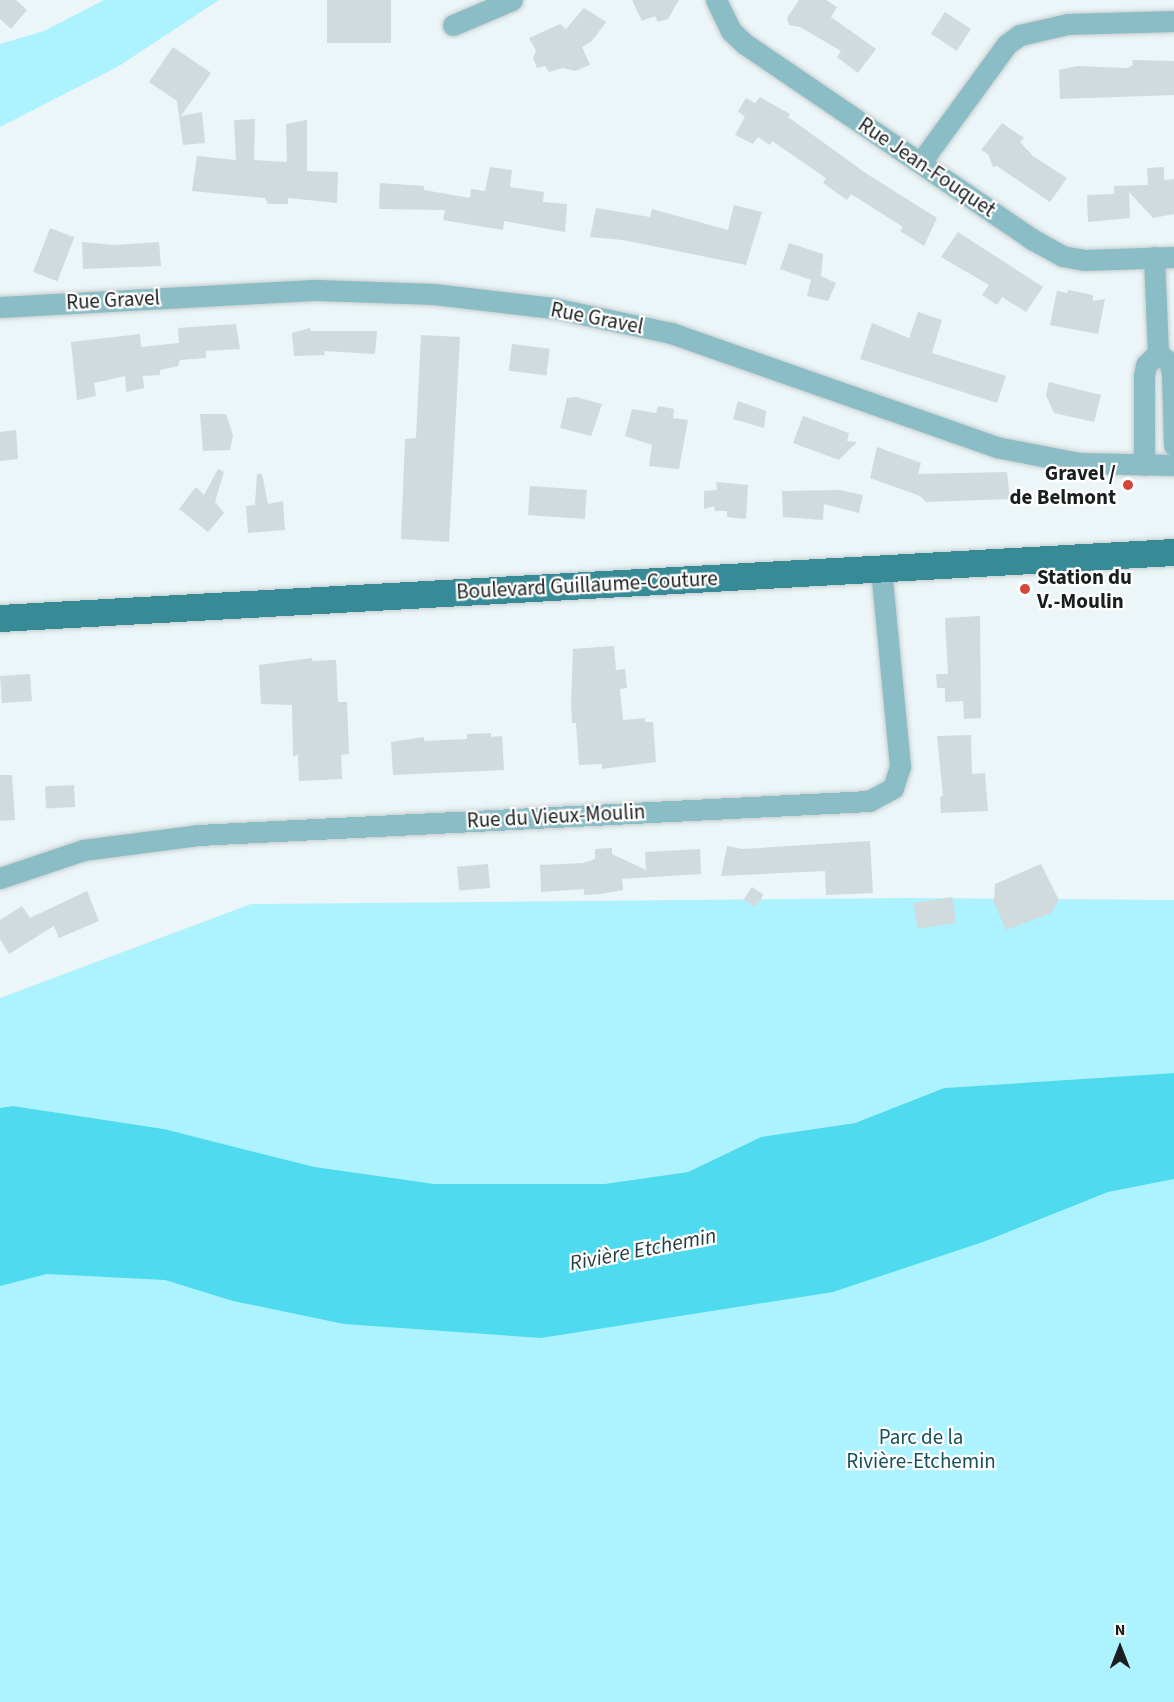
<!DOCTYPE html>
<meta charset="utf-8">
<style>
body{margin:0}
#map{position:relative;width:1174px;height:1702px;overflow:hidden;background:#ecf5f7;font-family:"Source Sans 3",sans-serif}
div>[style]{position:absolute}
.green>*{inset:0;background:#adf3ff}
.water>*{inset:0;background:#4fdbef}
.building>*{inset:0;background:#d1dadc;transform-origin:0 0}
.roads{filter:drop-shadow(0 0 2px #c6ced0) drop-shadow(0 0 2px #c6ced0)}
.minor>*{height:21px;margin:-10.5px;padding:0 10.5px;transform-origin:10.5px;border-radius:10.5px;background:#8abdc5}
.major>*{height:27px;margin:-13.5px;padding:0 13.5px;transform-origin:13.5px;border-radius:13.5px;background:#368b97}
.dots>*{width:16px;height:16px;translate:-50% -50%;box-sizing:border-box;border:3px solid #fff;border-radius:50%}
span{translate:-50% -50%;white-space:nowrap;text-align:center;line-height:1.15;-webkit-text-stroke:4.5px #fff;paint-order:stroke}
.street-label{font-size:21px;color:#1b1e1f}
.poi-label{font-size:21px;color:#1b1e1f;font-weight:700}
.right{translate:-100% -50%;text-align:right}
.left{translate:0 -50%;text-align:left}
.park-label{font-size:21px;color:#16525a}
.water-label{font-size:22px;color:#253c40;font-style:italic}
.north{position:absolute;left:1090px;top:1618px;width:60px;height:60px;-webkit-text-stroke:4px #fff;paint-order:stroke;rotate:0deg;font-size:16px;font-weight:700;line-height:24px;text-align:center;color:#1b1e1f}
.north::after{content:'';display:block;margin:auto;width:21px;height:27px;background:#1b1e1f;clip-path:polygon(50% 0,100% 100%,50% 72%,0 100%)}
</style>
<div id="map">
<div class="green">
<div style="clip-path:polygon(104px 0,219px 0,119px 66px,0 127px,0 44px,44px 31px)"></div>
<div style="clip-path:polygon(907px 898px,1174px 900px,1174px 1073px,944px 1088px,855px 1123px,761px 1137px,688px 1172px,604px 1184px,435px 1184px,315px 1167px,164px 1129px,13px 1106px,0 1108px,0 998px,251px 904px)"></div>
<div style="clip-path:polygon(1174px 1134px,1174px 1702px,0 1702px,0 1211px,568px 1268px)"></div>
</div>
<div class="water">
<div style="clip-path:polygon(1174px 1073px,1174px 1179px,1108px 1192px,983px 1242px,833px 1292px,541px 1338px,344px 1324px,233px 1301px,165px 1280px,47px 1274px,0 1286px,0 1108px,13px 1106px,164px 1129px,315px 1167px,435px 1184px,604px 1184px,688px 1172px,761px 1137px,855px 1123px,944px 1088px)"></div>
</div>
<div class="building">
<div style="clip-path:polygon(0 0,16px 0,27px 10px,11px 29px,0 19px)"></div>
<div style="left:327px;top:0;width:64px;height:43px"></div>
<div style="clip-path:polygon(632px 0,679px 0,668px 19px,658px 22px,655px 16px,642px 21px)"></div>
<div style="clip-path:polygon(799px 0,826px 0,837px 7px,831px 17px,876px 49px,858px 73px,837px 57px,841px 51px,800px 27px,789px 25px,787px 18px)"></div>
<div style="clip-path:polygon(584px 8px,606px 22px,592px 41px,582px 47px,590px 65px,575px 71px,563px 68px,549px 72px,545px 66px,537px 68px,533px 58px,536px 51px,529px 38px,560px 24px,566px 29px)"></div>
<div style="left:945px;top:12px;width:31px;height:26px;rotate:33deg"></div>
<div style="clip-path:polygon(173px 47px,211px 73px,181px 116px,202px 112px,205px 143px,183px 145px,177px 101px,149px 82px)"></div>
<div style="clip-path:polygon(1132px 60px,1174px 61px,1174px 95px,1060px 99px,1059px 70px,1078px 66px,1127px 68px,1133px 65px)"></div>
<div style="clip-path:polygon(760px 97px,790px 114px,788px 117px,867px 174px,937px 218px,924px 246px,900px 231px,903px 227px,851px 194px,847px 200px,823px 183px,826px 178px,772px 141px,770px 145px,758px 137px,753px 144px,735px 135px,745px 117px,738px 111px,746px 98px,755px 103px)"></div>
<div style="clip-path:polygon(255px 119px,254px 160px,287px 162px,286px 124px,307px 120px,307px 171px,338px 172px,337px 203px,288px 198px,288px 204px,268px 204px,265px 198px,192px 191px,197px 156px,236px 160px,234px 120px)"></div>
<div style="clip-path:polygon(1002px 123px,1024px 138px,1020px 142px,1033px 156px,1067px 178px,1050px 202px,997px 166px,993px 167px,988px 154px,981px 150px)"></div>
<div style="clip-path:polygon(490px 167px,512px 170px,510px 187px,544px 192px,543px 202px,567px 204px,565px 232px,504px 221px,503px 230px,443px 220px,445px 210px,379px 209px,380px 183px,424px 186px,424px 190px,470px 198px,471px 189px,485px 191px)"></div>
<div style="clip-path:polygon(1164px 167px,1164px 180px,1174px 179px,1174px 214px,1153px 218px,1129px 192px,1130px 218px,1088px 222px,1087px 195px,1114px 194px,1114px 186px,1148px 185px,1147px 168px)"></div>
<div style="clip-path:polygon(734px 205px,762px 212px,746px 265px,623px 240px,590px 237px,596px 208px,650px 217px,652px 209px,728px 230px)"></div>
<div style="left:50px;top:228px;width:26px;height:47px;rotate:21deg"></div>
<div style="clip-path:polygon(958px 232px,1043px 287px,1026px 312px,1002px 297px,997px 305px,982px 295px,989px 285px,941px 257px)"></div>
<div style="clip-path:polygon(82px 242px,114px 245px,159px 242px,161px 266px,83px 269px)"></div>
<div style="clip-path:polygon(789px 243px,823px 254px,821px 276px,836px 283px,828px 301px,807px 296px,811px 280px,780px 269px)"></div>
<div style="clip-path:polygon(1068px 290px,1093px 295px,1093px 301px,1105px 299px,1098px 334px,1050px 325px,1057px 291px,1067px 293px)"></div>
<div style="clip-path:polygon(918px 312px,942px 320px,932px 353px,1006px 376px,997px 403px,860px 359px,872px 323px,909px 338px)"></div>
<div style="clip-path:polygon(236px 324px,240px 349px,206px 351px,206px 358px,180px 360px,178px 366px,160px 370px,160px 375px,143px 376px,144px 388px,126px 392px,125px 376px,94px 383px,96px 396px,77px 400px,71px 342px,140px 334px,141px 347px,179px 343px,178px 328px)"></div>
<div style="clip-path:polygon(310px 328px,311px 331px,377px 331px,375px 354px,324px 351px,325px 355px,294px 356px,292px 333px)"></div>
<div style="clip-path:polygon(421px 335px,460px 337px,449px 542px,401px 539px,405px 439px,416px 438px)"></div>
<div style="left:512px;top:344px;width:38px;height:27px;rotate:7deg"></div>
<div style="clip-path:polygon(1049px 382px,1101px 395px,1094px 422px,1054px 413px,1046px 395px)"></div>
<div style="clip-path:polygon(576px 397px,602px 404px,591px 436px,560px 428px,567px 398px)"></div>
<div style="clip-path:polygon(738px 401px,766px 411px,764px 428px,733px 419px)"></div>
<div style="clip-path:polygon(658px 406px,674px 409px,673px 418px,688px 420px,679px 469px,649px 466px,652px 445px,625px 436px,632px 409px,656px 413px)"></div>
<div style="clip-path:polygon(200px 414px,226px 414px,233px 435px,230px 450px,203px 451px)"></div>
<div style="clip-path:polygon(803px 416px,849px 433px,847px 441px,857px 442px,839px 460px,793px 443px)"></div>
<div style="clip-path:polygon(16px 430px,18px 459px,0 461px,0 432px)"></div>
<div style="clip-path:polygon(877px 447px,921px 463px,918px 474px,1007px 472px,1010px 499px,926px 502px,920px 496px,870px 478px)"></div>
<div style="clip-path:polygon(218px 469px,224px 472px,215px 502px,224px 513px,208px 532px,179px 509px,196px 487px,204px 495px)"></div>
<div style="clip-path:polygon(257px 474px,262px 474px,268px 504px,283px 501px,285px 530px,248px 533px,246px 506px,255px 505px)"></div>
<div style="clip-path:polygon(716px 482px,748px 485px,746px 519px,727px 517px,727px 511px,715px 511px,714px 506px,704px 509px,704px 491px,717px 490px)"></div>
<div style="left:530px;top:486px;width:57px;height:29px;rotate:4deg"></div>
<div style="clip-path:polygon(840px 490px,863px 495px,859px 513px,824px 504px,823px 520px,783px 517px,782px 491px)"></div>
<div style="clip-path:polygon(980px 616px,981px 718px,964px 719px,963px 701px,945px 702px,945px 688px,937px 688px,936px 674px,948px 674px,945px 618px)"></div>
<div style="clip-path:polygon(614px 646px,616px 670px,625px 669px,627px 688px,620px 689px,623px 720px,645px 718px,645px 722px,653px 722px,656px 762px,602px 769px,602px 764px,579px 765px,576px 723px,572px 723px,571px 704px,573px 649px)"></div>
<div style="clip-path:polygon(312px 658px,312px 661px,336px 660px,338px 702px,347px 702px,349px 754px,341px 755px,342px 779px,299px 781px,298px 755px,293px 756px,292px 705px,261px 704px,259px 665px)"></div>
<div style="left:30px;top:674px;width:27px;height:30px;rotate:86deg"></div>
<div style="clip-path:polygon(491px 733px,491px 737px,502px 736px,504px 770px,393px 775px,391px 742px,424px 737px,424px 741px,467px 739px,467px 734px)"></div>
<div style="clip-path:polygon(971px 735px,972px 774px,985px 773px,988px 811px,941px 813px,940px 797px,943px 796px,937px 736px)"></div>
<div style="clip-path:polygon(0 775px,12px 775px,15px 820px,0 821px)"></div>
<div style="left:74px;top:785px;width:22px;height:29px;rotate:87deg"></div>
<div style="clip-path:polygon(870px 841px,873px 893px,826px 895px,825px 871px,721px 876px,727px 846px,742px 849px)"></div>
<div style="clip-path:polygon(612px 848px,612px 854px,646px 870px,645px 852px,700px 849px,701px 874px,622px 879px,623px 890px,601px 894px,584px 895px,584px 889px,541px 892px,540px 865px,583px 863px,595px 859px,595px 849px)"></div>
<div style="left:488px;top:864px;width:24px;height:31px;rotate:85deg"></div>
<div style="clip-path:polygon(1041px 864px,1059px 900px,1051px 913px,1006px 930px,994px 902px,995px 884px)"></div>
<div style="left:752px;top:887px;width:14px;height:15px;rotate:34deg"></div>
<div style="clip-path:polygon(87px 891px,99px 921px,59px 938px,54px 926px,9px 954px,0 939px,0 920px,22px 906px,30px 918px)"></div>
<div style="left:952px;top:897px;width:26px;height:39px;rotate:81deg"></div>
</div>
<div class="roads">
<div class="minor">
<div style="left:716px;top:0;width:34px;rotate:64deg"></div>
<div style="left:731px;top:31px;width:19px;rotate:43deg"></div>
<div style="left:745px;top:44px;width:345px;rotate:34.2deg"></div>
<div style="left:1030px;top:238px;width:37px;rotate:29deg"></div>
<div style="left:1062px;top:256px;width:22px;rotate:10deg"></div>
<div style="left:1084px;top:260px;width:90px;rotate:-1.9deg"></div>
<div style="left:453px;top:25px;width:64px;rotate:-23deg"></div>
<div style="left:921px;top:162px;width:146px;rotate:-53.9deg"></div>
<div style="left:1007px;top:44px;width:16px;rotate:-35deg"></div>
<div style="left:1020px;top:35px;width:49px;rotate:-12.9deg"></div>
<div style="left:1068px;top:24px;width:106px;rotate:-1.6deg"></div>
<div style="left:0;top:307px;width:318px;rotate:-3.1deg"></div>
<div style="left:318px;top:290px;width:116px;rotate:2deg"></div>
<div style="left:434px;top:294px;width:120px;rotate:6.7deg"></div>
<div style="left:553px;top:308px;width:121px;rotate:12deg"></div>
<div style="left:671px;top:333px;width:344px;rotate:19.3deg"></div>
<div style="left:996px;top:447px;width:85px;rotate:10.9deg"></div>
<div style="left:1079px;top:463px;width:95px;rotate:1.2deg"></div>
<div style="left:1158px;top:353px;width:16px;rotate:40deg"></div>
<div style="left:1170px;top:363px;width:11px;rotate:80deg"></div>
<div style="left:1172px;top:374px;width:71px;rotate:88.4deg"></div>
<div style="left:1144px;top:465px;width:90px;rotate:-90deg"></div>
<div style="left:1144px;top:375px;width:10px;rotate:-79deg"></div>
<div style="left:1146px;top:365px;width:17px;rotate:-45deg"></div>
<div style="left:1158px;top:353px;width:96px;rotate:-92.4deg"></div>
<div style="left:0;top:878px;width:88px;rotate:-18.6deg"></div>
<div style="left:83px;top:850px;width:116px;rotate:-7.4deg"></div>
<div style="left:198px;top:835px;width:672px;rotate:-2.9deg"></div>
<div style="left:869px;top:801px;width:27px;rotate:-28deg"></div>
<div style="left:893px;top:788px;width:23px;rotate:-72deg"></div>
<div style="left:900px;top:766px;width:198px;rotate:-95.5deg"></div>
</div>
<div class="major">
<div style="left:0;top:618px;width:1176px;rotate:-3.22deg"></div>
</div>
</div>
<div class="dots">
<div style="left:1128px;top:485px;background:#d3463a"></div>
<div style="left:1025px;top:589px;background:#d3463a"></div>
</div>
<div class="street-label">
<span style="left:927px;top:167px;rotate:34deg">Rue Jean-Fouquet</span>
<span style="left:113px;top:300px;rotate:-3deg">Rue Gravel</span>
<span style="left:597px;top:318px;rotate:11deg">Rue Gravel</span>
<span style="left:587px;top:585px;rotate:-3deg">Boulevard Guillaume-Couture</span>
<span style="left:556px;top:816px;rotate:-3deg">Rue du Vieux-Moulin</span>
</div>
<div class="poi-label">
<span class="right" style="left:1116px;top:485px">Gravel /<br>de Belmont</span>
<span class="left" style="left:1037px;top:589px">Station du<br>V.-Moulin</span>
</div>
<div class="park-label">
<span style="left:921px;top:1449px">Parc de la<br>Rivière-Etchemin</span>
</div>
<div class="water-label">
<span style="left:643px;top:1250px;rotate:-11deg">Rivière Etchemin</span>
</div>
<div class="north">N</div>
</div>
